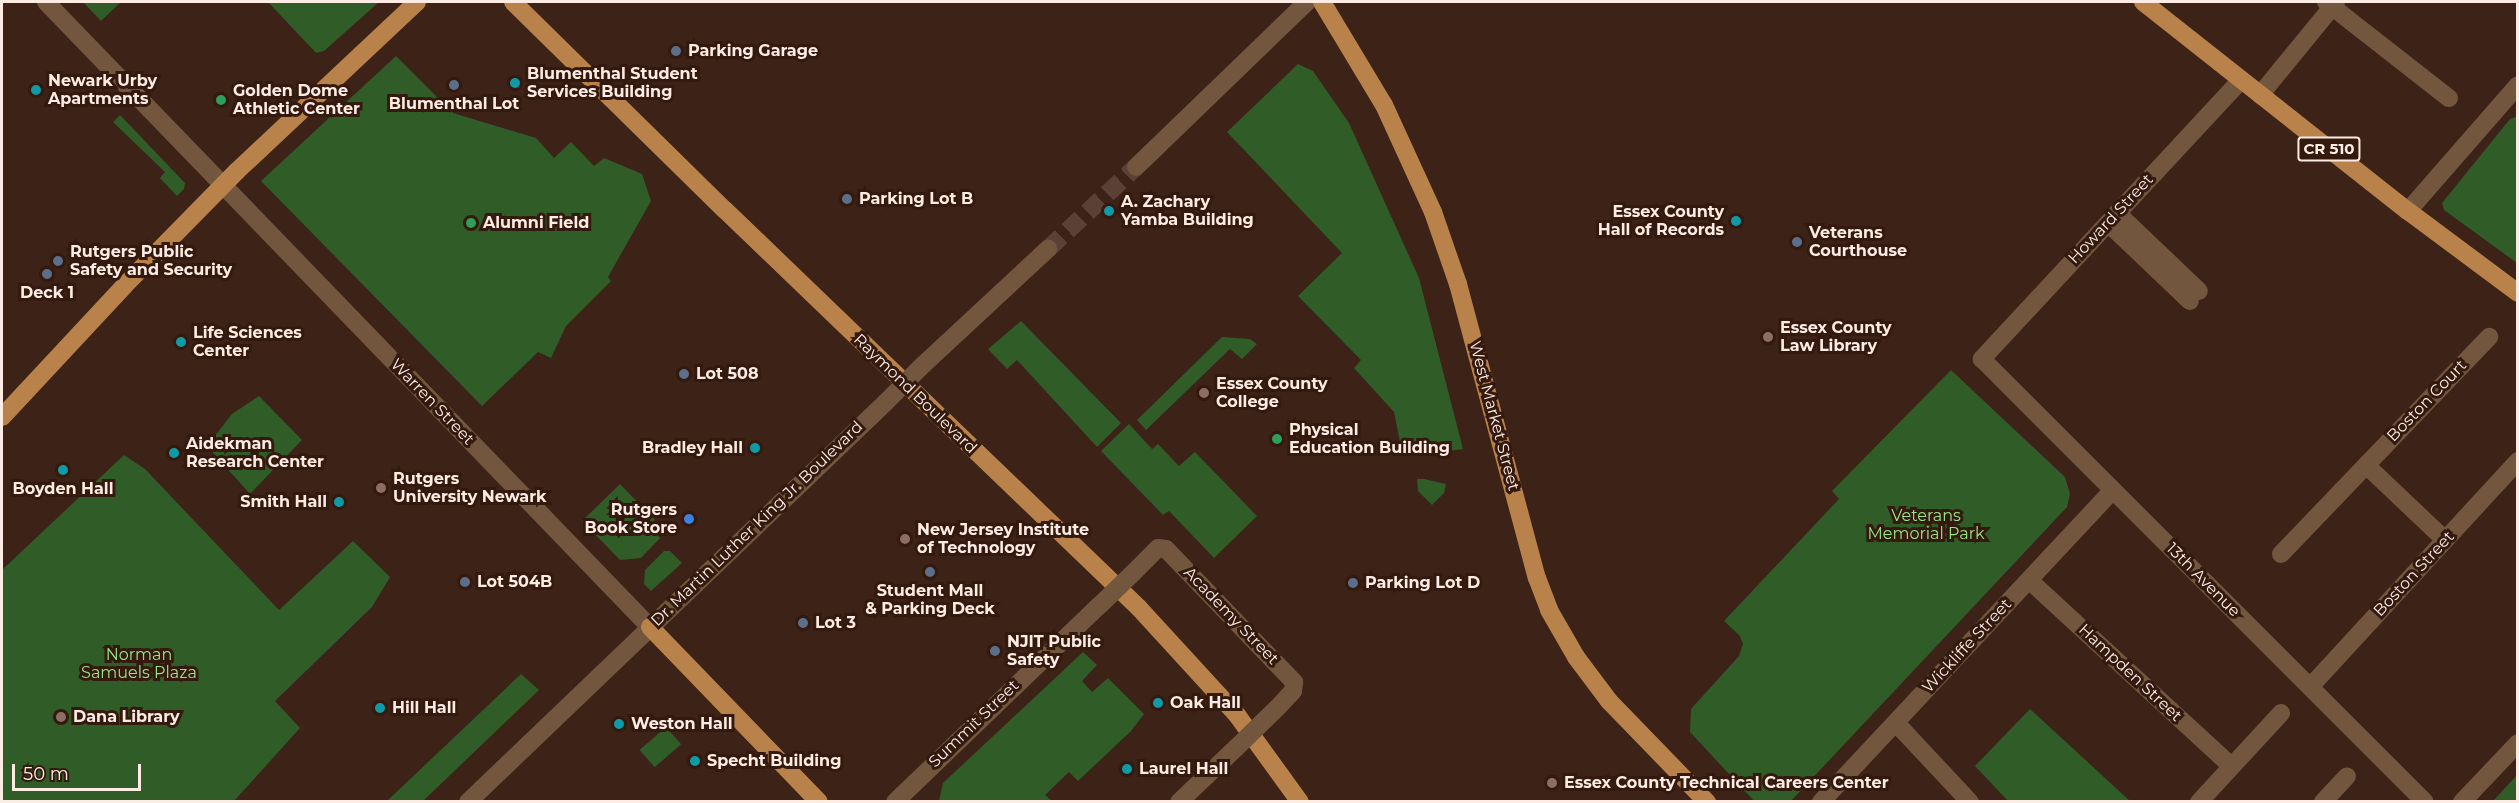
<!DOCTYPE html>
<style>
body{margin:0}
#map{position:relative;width:2519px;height:803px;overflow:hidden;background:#3d2217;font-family:Montserrat,sans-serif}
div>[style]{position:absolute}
.green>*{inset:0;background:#2f5c27;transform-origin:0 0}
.minor-tunnel>*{height:18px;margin-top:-9px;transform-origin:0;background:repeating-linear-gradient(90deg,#5a4036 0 18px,transparent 0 27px)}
.minor>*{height:18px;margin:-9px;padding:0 9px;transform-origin:9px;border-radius:9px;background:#72573e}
.major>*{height:18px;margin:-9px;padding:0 9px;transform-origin:9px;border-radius:9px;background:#ba824b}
.minor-bridge>*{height:18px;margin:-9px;padding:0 9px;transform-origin:9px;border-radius:9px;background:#72573e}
.dots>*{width:16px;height:16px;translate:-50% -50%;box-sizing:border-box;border:3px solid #33190e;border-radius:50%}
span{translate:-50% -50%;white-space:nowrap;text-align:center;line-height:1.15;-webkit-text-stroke:6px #33190e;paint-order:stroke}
.shield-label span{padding:2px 4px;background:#33190e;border:2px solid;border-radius:4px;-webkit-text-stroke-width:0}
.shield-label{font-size:15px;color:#feece4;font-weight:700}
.poi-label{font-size:16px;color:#feece4;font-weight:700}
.left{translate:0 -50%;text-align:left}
.right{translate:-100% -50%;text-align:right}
.street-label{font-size:16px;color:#feece4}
.park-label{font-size:16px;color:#96e588}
.frame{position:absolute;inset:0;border:3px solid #feece4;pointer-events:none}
.scale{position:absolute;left:12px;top:764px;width:129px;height:27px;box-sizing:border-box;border:3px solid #feece4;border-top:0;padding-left:8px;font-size:18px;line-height:21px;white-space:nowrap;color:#feece4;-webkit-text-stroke:4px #33190e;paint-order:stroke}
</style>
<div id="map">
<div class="green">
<div style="clip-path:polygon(83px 2px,121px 2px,101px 21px)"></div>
<div style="clip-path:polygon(268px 2px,379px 2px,324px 51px,316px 53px)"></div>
<div style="clip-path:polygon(396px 56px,453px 113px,536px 138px,554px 158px,571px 142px,594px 166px,604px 158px,642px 174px,651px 201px,608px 277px,611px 281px,566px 326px,551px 358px,538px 352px,482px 406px,261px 181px)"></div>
<div style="clip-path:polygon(1298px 64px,1313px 71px,1349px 123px,1419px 278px,1463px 449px,1441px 452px,1440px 446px,1402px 452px,1394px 412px,1354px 368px,1361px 360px,1298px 296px,1342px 253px,1227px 132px)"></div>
<div style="clip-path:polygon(120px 115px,185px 183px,184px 189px,177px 196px,160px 178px,165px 172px,113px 122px)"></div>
<div style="clip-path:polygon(2516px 117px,2518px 118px,2517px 263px,2444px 210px,2442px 203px,2510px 119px)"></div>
<div style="clip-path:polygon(1021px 321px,1121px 423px,1097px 447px,1017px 360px,1007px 369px,988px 349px)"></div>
<div style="clip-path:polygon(1222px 337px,1250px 339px,1257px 344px,1242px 359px,1230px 349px,1146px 430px,1137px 420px)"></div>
<div style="clip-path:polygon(1951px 370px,2065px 477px,2070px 494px,2067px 507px,1791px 801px,1754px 801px,1690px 732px,1691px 709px,1739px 656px,1743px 644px,1740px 636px,1724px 621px,1839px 499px,1832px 491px)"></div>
<div style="clip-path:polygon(259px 396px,302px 440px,250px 494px,207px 446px,232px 414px)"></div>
<div style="clip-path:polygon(1129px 424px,1152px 449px,1158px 444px,1179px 466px,1195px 452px,1257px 516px,1214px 558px,1169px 511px,1163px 515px,1101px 451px)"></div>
<div style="clip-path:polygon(124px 455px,145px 469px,279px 610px,353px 541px,390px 577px,372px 607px,275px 701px,300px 728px,234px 801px,2px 801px,2px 570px)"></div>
<div style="clip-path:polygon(1417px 479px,1424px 479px,1446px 484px,1444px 493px,1432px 505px,1418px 491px)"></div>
<div style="clip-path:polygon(620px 484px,655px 520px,649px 526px,660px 538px,641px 558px,620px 560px,582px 521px)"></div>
<div style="clip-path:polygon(664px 551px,670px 551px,682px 563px,651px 591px,644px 584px,645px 570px)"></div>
<div style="clip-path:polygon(1083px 652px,1097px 665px,1082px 681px,1092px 692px,1108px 678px,1144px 714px,1131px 731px,1078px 781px,1069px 772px,1045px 795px,1052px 801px,939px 801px,943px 783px)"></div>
<div style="clip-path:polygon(521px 674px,539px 690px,423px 801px,387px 801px)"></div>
<div style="clip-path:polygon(2030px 709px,2130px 801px,2008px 801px,1975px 766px)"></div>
<div style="left:666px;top:727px;width:23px;height:35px;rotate:49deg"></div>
<div style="clip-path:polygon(2517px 775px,2517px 801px,2493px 801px)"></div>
</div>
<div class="minor-tunnel">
<div style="left:1048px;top:249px;width:120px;rotate:-43deg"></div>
</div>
<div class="minor">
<div style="left:46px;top:2px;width:869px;rotate:45.98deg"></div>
<div style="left:2326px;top:2px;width:156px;rotate:38deg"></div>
<div style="left:2241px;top:80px;width:381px;rotate:132.9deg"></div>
<div style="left:1982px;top:359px;width:626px;rotate:45deg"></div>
<div style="left:2260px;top:95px;width:120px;rotate:-50.7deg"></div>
<div style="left:1136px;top:167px;width:238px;rotate:-44deg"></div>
<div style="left:2408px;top:211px;width:167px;rotate:-48.9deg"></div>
<div style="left:2117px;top:213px;width:113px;rotate:43.6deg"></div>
<div style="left:2108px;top:223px;width:113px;rotate:43.6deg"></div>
<div style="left:923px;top:365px;width:171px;rotate:-42.9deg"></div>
<div style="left:2366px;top:465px;width:109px;rotate:43.5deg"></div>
<div style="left:2281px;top:554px;width:301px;rotate:-46.2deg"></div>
<div style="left:1134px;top:572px;width:34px;rotate:-45deg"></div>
<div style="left:1158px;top:548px;width:8px;rotate:7deg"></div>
<div style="left:1166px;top:549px;width:185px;rotate:46.1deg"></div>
<div style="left:1294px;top:682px;width:9px;rotate:96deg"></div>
<div style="left:1293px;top:691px;width:23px;rotate:133deg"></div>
<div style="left:2029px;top:580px;width:275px;rotate:42.6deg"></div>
<div style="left:2310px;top:687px;width:307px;rotate:-47.4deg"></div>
<div style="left:1896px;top:723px;width:108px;rotate:46.9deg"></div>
<div style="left:468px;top:802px;width:579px;rotate:-43.74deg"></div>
<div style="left:895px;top:802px;width:284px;rotate:-43.9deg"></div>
<div style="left:1179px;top:802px;width:79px;rotate:-43.5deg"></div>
<div style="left:1821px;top:802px;width:427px;rotate:-46.9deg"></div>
<div style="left:2199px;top:802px;width:121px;rotate:-47.3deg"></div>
<div style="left:2323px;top:802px;width:35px;rotate:-47deg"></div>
<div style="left:2462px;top:802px;width:81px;rotate:-46.5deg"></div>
</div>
<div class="major">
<div style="left:513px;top:2px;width:297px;rotate:44.5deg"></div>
<div style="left:725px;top:210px;width:574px;rotate:43.87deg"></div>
<div style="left:1139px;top:608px;width:145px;rotate:47.5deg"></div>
<div style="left:1237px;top:715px;width:107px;rotate:54.1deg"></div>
<div style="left:1322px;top:2px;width:120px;rotate:59deg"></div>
<div style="left:1384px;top:105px;width:118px;rotate:65.4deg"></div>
<div style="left:1433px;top:212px;width:76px;rotate:70.9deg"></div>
<div style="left:1458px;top:284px;width:304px;rotate:75deg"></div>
<div style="left:1537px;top:578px;width:34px;rotate:69deg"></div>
<div style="left:1549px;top:610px;width:54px;rotate:60.1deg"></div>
<div style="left:1576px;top:657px;width:55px;rotate:53.1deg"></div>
<div style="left:1609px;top:701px;width:141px;rotate:45.9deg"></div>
<div style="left:2143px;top:2px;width:337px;rotate:38.3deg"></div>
<div style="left:2408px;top:211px;width:137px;rotate:36.7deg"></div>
<div style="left:2px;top:417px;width:179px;rotate:-47deg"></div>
<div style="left:124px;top:286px;width:161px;rotate:-45.5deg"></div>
<div style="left:237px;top:171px;width:247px;rotate:-43.2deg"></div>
<div style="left:650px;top:627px;width:243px;rotate:46deg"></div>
</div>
<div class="minor-bridge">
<div style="left:886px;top:402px;width:52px;rotate:-45deg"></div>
<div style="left:1100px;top:605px;width:47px;rotate:-44.1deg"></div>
<div style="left:1236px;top:748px;width:57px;rotate:-44.3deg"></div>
</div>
<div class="dots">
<div style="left:676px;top:51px;background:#5c6f8a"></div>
<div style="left:515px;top:83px;background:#0f9aa8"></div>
<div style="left:454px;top:85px;background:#5c6f8a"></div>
<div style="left:36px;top:90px;background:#0f9aa8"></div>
<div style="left:221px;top:100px;background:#2e9e5b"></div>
<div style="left:847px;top:199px;background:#5c6f8a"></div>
<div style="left:1109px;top:211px;background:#0f9aa8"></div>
<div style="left:1736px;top:221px;background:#0f9aa8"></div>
<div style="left:471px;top:223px;background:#2e9e5b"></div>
<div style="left:1797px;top:242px;background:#5c6f8a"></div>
<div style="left:58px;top:261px;background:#5c6f8a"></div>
<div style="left:47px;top:274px;background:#5c6f8a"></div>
<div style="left:1768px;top:337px;background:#8d6e63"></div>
<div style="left:181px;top:342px;background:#0f9aa8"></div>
<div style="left:684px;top:374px;background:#5c6f8a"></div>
<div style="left:1204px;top:393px;background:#8d6e63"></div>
<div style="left:1277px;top:439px;background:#2e9e5b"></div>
<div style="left:755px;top:448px;background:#0f9aa8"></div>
<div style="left:174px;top:453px;background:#0f9aa8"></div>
<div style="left:63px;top:470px;background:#0f9aa8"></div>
<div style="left:381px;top:488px;background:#8d6e63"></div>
<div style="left:339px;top:502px;background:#0f9aa8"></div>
<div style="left:689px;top:519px;background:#3f7fe0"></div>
<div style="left:905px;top:539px;background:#8d6e63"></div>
<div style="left:930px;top:572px;background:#5c6f8a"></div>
<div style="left:465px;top:582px;background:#5c6f8a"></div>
<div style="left:1353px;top:583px;background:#5c6f8a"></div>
<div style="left:803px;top:623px;background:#5c6f8a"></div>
<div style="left:995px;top:651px;background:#5c6f8a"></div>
<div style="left:1158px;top:703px;background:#0f9aa8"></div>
<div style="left:380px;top:708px;background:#0f9aa8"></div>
<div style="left:61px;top:717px;background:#8d6e63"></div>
<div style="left:619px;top:724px;background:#0f9aa8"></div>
<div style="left:695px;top:761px;background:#0f9aa8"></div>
<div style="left:1127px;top:769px;background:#0f9aa8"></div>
<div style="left:1552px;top:783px;background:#8d6e63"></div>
</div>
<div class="shield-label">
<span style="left:2329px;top:149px">CR 510</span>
</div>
<div class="poi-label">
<span class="left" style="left:688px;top:51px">Parking Garage</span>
<span class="left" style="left:527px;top:83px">Blumenthal Student<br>Services Building</span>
<span class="left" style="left:48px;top:90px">Newark Urby<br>Apartments</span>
<span class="left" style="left:233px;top:100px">Golden Dome<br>Athletic Center</span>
<span style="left:454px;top:104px">Blumenthal Lot</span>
<span class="left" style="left:859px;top:199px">Parking Lot B</span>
<span class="left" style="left:1121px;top:211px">A. Zachary<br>Yamba Building</span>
<span class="right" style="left:1724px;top:221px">Essex County<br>Hall of Records</span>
<span class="left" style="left:483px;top:223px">Alumni Field</span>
<span class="left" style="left:1809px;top:242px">Veterans<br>Courthouse</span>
<span class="left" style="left:70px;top:261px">Rutgers Public<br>Safety and Security</span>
<span style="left:47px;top:293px">Deck 1</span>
<span class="left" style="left:1780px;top:337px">Essex County<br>Law Library</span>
<span class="left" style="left:193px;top:342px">Life Sciences<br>Center</span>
<span class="left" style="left:696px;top:374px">Lot 508</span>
<span class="left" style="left:1216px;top:393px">Essex County<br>College</span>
<span class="left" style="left:1289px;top:439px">Physical<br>Education Building</span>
<span class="left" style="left:186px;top:453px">Aidekman<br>Research Center</span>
<span class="right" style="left:743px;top:448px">Bradley Hall</span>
<span class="left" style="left:393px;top:488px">Rutgers<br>University Newark</span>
<span style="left:63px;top:489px">Boyden Hall</span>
<span class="right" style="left:327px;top:502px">Smith Hall</span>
<span class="right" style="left:677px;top:519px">Rutgers<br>Book Store</span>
<span class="left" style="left:917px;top:539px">New Jersey Institute<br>of Technology</span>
<span class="left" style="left:477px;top:582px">Lot 504B</span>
<span class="left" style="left:1365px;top:583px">Parking Lot D</span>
<span style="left:930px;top:600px">Student Mall<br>&amp; Parking Deck</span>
<span class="left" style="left:815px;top:623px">Lot 3</span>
<span class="left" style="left:1007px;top:651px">NJIT Public<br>Safety</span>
<span class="left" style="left:1170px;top:703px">Oak Hall</span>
<span class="left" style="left:392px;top:708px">Hill Hall</span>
<span class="left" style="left:73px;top:717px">Dana Library</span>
<span class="left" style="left:631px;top:724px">Weston Hall</span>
<span class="left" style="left:707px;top:761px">Specht Building</span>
<span class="left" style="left:1139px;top:769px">Laurel Hall</span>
<span class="left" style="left:1564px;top:783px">Essex County Technical Careers Center</span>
</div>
<div class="street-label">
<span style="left:2111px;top:219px;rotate:-47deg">Howard Street</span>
<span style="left:915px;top:394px;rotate:44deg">Raymond Boulevard</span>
<span style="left:2427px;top:401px;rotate:-46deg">Boston Court</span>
<span style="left:432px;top:402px;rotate:46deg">Warren Street</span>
<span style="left:1494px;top:416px;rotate:75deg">West Market Street</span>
<span style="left:757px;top:524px;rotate:-44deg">Dr. Martin Luther King Jr. Boulevard</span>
<span style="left:2414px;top:574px;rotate:-47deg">Boston Street</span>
<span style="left:2203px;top:580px;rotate:45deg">13th Avenue</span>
<span style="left:1231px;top:616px;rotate:46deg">Academy Street</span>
<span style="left:1967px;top:646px;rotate:-47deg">Wickliffe Street</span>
<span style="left:2130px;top:673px;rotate:43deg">Hampden Street</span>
<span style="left:974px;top:724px;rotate:-44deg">Summit Street</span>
</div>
<div class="park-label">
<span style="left:1926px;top:525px">Veterans<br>Memorial Park</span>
<span style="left:139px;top:664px">Norman<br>Samuels Plaza</span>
</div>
<div class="frame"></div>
<div class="scale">50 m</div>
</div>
